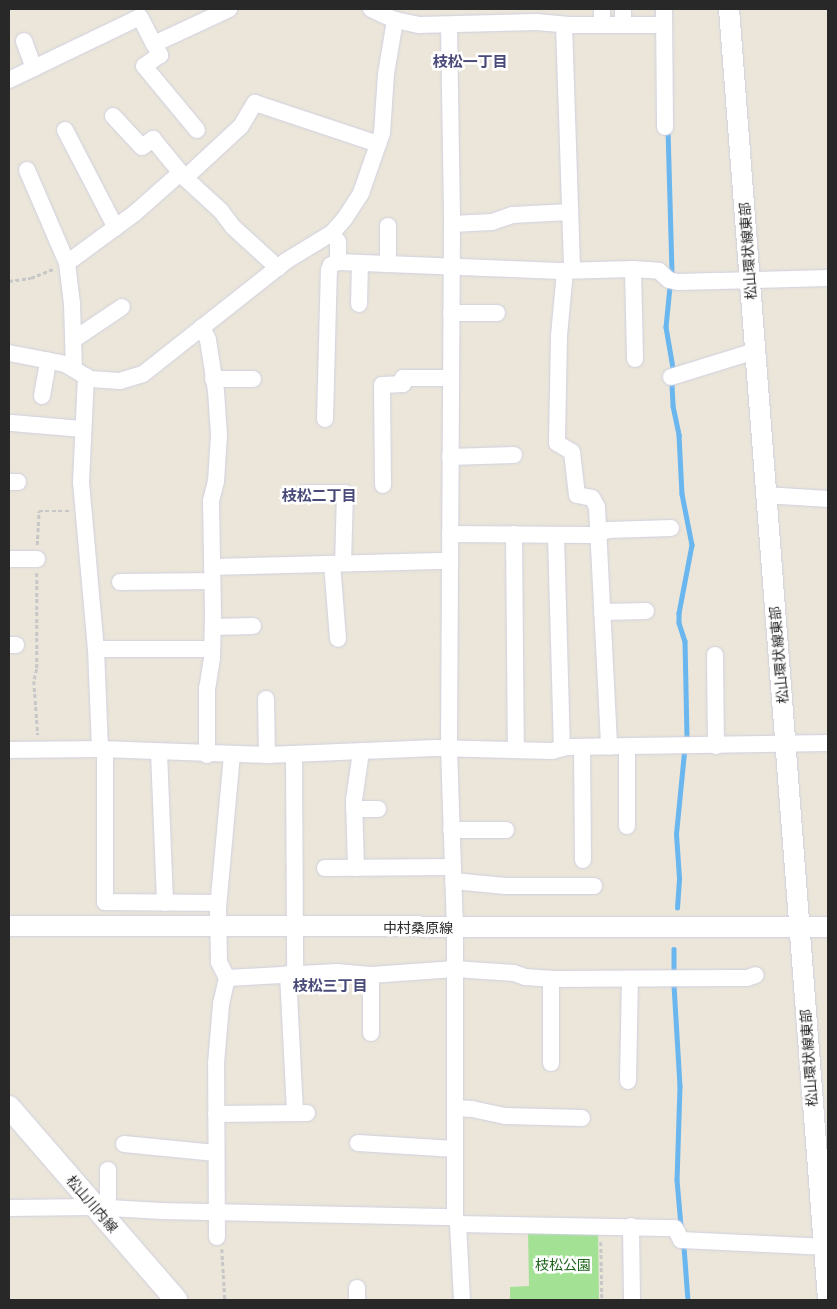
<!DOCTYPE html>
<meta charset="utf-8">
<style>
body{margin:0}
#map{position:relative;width:837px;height:1309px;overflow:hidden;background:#ebe6d9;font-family:"Exo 2","Noto Sans JP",sans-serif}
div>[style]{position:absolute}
.green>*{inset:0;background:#a3e295}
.stream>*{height:4.5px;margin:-2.25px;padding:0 2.25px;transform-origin:2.25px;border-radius:2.25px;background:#6ab6ef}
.path>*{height:2.5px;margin-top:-1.25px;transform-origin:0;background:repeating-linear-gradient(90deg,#c7c7c7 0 4px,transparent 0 6.5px)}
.roads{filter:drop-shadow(0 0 1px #cfcfe1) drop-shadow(0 0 1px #cfcfe1)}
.minor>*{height:16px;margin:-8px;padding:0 8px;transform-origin:8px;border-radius:8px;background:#fff}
.tertiary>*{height:20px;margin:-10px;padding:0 10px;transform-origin:10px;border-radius:10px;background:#fff}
.secondary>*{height:22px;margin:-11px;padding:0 11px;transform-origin:11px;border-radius:11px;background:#fff}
span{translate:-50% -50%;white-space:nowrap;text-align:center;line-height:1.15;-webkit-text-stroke:5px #fff;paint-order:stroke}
.street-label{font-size:14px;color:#282828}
.park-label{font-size:14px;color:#1c6419}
.neighbourhood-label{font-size:15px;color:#494a78;font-weight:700}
.frame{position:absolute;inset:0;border:10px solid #282828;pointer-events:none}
</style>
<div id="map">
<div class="green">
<div style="clip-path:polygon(528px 1229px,598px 1229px,599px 1300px,510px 1300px,510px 1287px,529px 1286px)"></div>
</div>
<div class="stream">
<div style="left:668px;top:129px;width:147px;rotate:88.4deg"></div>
<div style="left:670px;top:287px;width:40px;rotate:95.7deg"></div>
<div style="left:666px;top:327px;width:42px;rotate:80.3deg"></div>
<div style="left:672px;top:385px;width:21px;rotate:87deg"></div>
<div style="left:673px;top:406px;width:30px;rotate:78deg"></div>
<div style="left:679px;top:435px;width:59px;rotate:87.1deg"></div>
<div style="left:682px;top:494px;width:52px;rotate:78.9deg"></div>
<div style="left:692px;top:545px;width:69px;rotate:100.8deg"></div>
<div style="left:679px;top:613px;width:10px;rotate:90deg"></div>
<div style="left:679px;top:623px;width:19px;rotate:72deg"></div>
<div style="left:685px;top:641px;width:99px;rotate:88.8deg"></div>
<div style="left:677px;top:908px;width:30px;rotate:-86deg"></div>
<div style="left:679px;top:878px;width:44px;rotate:-93.9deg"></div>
<div style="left:676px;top:834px;width:82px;rotate:-84.4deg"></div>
<div style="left:674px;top:949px;width:23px;rotate:90deg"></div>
<div style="left:674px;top:985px;width:101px;rotate:86.6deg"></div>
<div style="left:680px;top:1086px;width:94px;rotate:91.8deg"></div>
<div style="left:677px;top:1180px;width:46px;rotate:85deg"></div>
<div style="left:684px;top:1247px;width:53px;rotate:85.7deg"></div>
</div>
<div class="path">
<div style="left:9px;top:281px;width:22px;rotate:-8deg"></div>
<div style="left:31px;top:278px;width:24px;rotate:-22deg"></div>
<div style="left:37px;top:545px;width:34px;rotate:-87deg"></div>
<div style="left:39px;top:511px;width:30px"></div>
<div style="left:37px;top:573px;width:96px;rotate:90deg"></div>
<div style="left:37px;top:669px;width:12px;rotate:104deg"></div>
<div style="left:34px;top:681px;width:54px;rotate:85.8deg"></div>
<div style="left:601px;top:1242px;width:58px;rotate:89deg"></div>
<div style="left:222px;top:1249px;width:51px;rotate:86.6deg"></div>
</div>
<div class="roads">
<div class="minor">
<div style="left:371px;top:9px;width:26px;rotate:25deg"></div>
<div style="left:395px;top:20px;width:25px;rotate:12deg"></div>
<div style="left:419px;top:25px;width:117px;rotate:-1.5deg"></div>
<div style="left:536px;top:22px;width:33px;rotate:5deg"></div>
<div style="left:569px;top:25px;width:95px"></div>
<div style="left:602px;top:9px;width:16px;rotate:90deg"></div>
<div style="left:623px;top:9px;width:16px;rotate:90deg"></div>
<div style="left:664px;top:9px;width:118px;rotate:89.5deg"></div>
<div style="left:564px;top:25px;width:245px;rotate:88.1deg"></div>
<div style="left:449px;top:26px;width:198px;rotate:89.1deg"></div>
<div style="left:452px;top:224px;width:524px;rotate:90.33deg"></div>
<div style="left:449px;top:748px;width:180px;rotate:88.1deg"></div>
<div style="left:455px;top:928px;width:289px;rotate:90deg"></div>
<div style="left:455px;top:1217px;width:8px;rotate:67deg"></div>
<div style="left:458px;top:1224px;width:76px;rotate:87deg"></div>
<div style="left:24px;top:41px;width:29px;rotate:70deg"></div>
<div style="left:154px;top:44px;width:13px;rotate:61deg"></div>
<div style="left:160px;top:55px;width:19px;rotate:145deg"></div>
<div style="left:144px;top:66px;width:83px;rotate:50.4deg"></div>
<div style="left:9px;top:80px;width:145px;rotate:-25.7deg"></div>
<div style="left:140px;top:17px;width:30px;rotate:63deg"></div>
<div style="left:154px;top:44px;width:83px;rotate:-25deg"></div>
<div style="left:113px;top:116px;width:42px;rotate:46.9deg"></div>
<div style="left:142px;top:147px;width:14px;rotate:-36deg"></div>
<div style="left:153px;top:139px;width:50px;rotate:50.6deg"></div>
<div style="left:65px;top:130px;width:110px;rotate:62.5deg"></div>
<div style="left:27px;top:170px;width:101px;rotate:66.7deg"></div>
<div style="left:67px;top:263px;width:41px;rotate:83deg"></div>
<div style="left:72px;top:304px;width:64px;rotate:88.2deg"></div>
<div style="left:452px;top:224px;width:40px;rotate:-2.9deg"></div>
<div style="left:492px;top:222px;width:21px;rotate:-19deg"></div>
<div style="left:512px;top:215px;width:58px;rotate:-3deg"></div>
<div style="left:388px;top:226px;width:38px;rotate:90deg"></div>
<div style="left:332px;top:233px;width:11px;rotate:56deg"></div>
<div style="left:338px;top:242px;width:20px;rotate:90deg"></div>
<div style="left:338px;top:262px;width:222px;rotate:2.3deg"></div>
<div style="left:560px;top:271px;width:73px;rotate:-1.6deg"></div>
<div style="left:633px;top:269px;width:26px;rotate:4deg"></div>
<div style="left:659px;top:271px;width:13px;rotate:42deg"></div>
<div style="left:669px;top:280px;width:9px;rotate:13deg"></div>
<div style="left:678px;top:282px;width:150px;rotate:-1.5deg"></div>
<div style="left:67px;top:263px;width:84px;rotate:-36.3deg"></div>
<div style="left:135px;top:213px;width:60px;rotate:-41.6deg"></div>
<div style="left:278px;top:268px;width:61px;rotate:-137.7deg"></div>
<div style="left:233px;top:227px;width:20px;rotate:-127deg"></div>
<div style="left:221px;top:211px;width:49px;rotate:-137.5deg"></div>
<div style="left:185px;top:178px;width:76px;rotate:-42.9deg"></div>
<div style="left:241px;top:126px;width:27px;rotate:-59deg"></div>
<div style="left:255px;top:103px;width:130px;rotate:18.4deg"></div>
<div style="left:633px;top:269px;width:90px;rotate:88.7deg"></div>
<div style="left:565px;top:271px;width:65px;rotate:95.3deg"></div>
<div style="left:559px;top:336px;width:107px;rotate:91.1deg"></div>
<div style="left:557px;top:443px;width:17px;rotate:31deg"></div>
<div style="left:572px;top:452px;width:43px;rotate:83.4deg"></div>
<div style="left:577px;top:495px;width:15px;rotate:11deg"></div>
<div style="left:592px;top:498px;width:10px;rotate:61deg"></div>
<div style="left:597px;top:507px;width:240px;rotate:87.1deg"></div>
<div style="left:359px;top:304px;width:41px;rotate:-88.6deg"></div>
<div style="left:451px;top:313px;width:46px"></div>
<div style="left:202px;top:327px;width:14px;rotate:65deg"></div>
<div style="left:208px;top:340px;width:52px;rotate:81.1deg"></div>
<div style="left:216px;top:391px;width:44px;rotate:86.1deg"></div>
<div style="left:219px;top:435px;width:46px;rotate:93.7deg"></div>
<div style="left:216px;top:481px;width:21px;rotate:104deg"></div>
<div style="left:211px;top:501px;width:113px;rotate:89deg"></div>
<div style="left:213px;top:614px;width:44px;rotate:91.3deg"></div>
<div style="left:212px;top:658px;width:30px;rotate:99deg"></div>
<div style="left:207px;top:688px;width:67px;rotate:90deg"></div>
<div style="left:73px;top:340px;width:59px;rotate:-34deg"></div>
<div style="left:9px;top:353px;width:57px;rotate:11.1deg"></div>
<div style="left:65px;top:364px;width:29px;rotate:31deg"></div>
<div style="left:90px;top:379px;width:30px;rotate:4deg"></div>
<div style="left:120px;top:381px;width:24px;rotate:-17deg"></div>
<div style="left:143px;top:374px;width:182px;rotate:-38.3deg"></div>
<div style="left:286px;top:261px;width:54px;rotate:-31.3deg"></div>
<div style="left:332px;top:233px;width:20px;rotate:-49deg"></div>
<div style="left:345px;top:218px;width:30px;rotate:-57deg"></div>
<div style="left:361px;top:193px;width:64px;rotate:-70.7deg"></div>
<div style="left:382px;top:133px;width:59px;rotate:-86.1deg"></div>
<div style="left:386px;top:74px;width:55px;rotate:-80.5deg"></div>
<div style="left:86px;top:376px;width:106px;rotate:92.7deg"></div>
<div style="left:81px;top:482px;width:168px;rotate:84.9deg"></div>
<div style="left:96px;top:649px;width:100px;rotate:87.7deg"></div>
<div style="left:671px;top:377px;width:88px;rotate:-17.2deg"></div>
<div style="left:213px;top:379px;width:40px"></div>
<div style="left:42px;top:396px;width:36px;rotate:-80deg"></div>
<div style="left:325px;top:419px;width:149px;rotate:-88.5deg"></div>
<div style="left:329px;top:270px;width:5px;rotate:-68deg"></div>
<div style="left:331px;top:265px;width:8px;rotate:-23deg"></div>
<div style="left:12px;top:423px;width:70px;rotate:4.9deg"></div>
<div style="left:450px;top:457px;width:64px;rotate:-1.8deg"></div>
<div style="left:9px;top:482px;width:9px"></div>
<div style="left:383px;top:485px;width:100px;rotate:-90.6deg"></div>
<div style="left:382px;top:385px;width:21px;rotate:-3deg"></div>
<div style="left:403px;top:384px;width:6px;rotate:-90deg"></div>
<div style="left:403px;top:378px;width:48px"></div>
<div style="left:305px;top:493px;width:40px"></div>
<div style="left:345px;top:493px;width:70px;rotate:91.6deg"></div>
<div style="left:765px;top:495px;width:63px;rotate:3.6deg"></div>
<div style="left:450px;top:534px;width:142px;rotate:0.4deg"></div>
<div style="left:592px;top:535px;width:17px;rotate:-17deg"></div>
<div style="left:608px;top:530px;width:63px;rotate:-1.8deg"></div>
<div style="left:514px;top:534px;width:216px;rotate:89.5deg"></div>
<div style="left:556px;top:535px;width:213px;rotate:88.4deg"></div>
<div style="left:9px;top:559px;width:28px"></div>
<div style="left:332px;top:564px;width:75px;rotate:85.4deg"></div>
<div style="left:212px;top:567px;width:237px;rotate:-1.5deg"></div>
<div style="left:120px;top:582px;width:92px;rotate:-0.6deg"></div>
<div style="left:602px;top:612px;width:44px;rotate:-1.3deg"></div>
<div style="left:213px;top:627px;width:40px;rotate:-1.4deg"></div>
<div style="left:9px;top:645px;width:7px"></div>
<div style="left:96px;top:649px;width:116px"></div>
<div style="left:715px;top:655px;width:91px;rotate:89.4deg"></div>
<div style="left:266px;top:699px;width:56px;rotate:89deg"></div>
<div style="left:582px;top:747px;width:113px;rotate:89.5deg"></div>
<div style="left:627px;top:747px;width:79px;rotate:90deg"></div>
<div style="left:105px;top:749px;width:153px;rotate:90deg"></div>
<div style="left:105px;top:902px;width:113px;rotate:0.5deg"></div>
<div style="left:9px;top:750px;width:91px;rotate:-0.6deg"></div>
<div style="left:100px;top:749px;width:167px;rotate:2.1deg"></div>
<div style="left:267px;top:755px;width:168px;rotate:-2.4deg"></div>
<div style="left:435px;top:748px;width:117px;rotate:1.5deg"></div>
<div style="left:552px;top:751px;width:16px;rotate:-15deg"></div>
<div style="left:567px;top:747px;width:261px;rotate:-0.9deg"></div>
<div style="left:159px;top:752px;width:151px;rotate:87.7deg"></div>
<div style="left:294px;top:754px;width:219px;rotate:89.7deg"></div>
<div style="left:354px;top:809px;width:24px"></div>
<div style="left:451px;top:830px;width:55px"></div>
<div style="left:325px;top:868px;width:128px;rotate:-0.4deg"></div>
<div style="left:356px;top:868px;width:68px;rotate:-91.7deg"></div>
<div style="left:354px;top:800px;width:49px;rotate:-81.7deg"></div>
<div style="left:453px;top:881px;width:53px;rotate:5.4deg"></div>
<div style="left:506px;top:886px;width:88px"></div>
<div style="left:288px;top:974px;width:139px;rotate:87.1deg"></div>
<div style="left:227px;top:978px;width:110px;rotate:-3.1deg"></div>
<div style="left:337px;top:972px;width:34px;rotate:5deg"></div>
<div style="left:371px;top:975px;width:84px;rotate:-4.1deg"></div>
<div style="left:455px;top:969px;width:59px;rotate:3.9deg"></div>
<div style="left:514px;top:973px;width:12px;rotate:20deg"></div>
<div style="left:525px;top:977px;width:26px;rotate:4deg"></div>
<div style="left:551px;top:979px;width:196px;rotate:-0.3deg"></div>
<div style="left:747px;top:978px;width:9px;rotate:-18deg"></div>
<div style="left:371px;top:1033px;width:58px;rotate:-90deg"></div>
<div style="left:551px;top:1063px;width:84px;rotate:-90deg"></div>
<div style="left:628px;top:1081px;width:102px;rotate:-88.9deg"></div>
<div style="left:455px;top:1108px;width:17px;rotate:3deg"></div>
<div style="left:472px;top:1109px;width:35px;rotate:12deg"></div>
<div style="left:506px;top:1116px;width:76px;rotate:1.5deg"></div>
<div style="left:216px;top:1114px;width:91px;rotate:-0.6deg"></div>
<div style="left:358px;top:1143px;width:97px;rotate:3.5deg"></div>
<div style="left:124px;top:1144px;width:92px;rotate:5.6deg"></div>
<div style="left:108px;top:1170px;width:38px;rotate:90deg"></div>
<div style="left:9px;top:1208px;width:84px;rotate:-0.7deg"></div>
<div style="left:93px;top:1207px;width:68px;rotate:3.4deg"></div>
<div style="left:161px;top:1211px;width:294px;rotate:1.2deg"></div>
<div style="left:458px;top:1224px;width:217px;rotate:1.1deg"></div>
<div style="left:675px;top:1228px;width:13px;rotate:63deg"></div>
<div style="left:681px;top:1240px;width:147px;rotate:2.7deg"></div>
<div style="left:631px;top:1226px;width:74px;rotate:89.2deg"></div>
<div style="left:217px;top:1237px;width:173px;rotate:-90.3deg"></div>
<div style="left:216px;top:1064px;width:60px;rotate:-85.2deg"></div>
<div style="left:221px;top:1004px;width:27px;rotate:-77deg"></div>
<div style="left:227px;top:978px;width:18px;rotate:-117deg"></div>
<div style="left:219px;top:962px;width:54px;rotate:-91.1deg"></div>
<div style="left:218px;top:908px;width:154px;rotate:-84.8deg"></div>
<div style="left:357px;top:1288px;width:12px;rotate:90deg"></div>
</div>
<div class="tertiary">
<div style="left:729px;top:9px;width:1295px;rotate:85.61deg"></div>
<div style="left:9px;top:926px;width:819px;rotate:0.07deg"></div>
</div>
<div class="secondary">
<div style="left:9px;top:1107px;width:255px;rotate:49.1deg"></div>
</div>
</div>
<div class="street-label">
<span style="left:748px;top:251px;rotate:-94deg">松山環状線東部</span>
<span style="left:779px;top:655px;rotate:-95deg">松山環状線東部</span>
<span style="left:418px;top:928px">中村桑原線</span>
<span style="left:809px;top:1058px;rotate:-94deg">松山環状線東部</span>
<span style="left:92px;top:1204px;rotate:49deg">松山川内線</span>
</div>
<div class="park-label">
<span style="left:563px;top:1265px">枝松公園</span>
</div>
<div class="neighbourhood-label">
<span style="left:470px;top:62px">枝松一丁目</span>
<span style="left:319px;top:496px">枝松二丁目</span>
<span style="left:330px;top:986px">枝松三丁目</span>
</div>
<div class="frame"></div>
</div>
